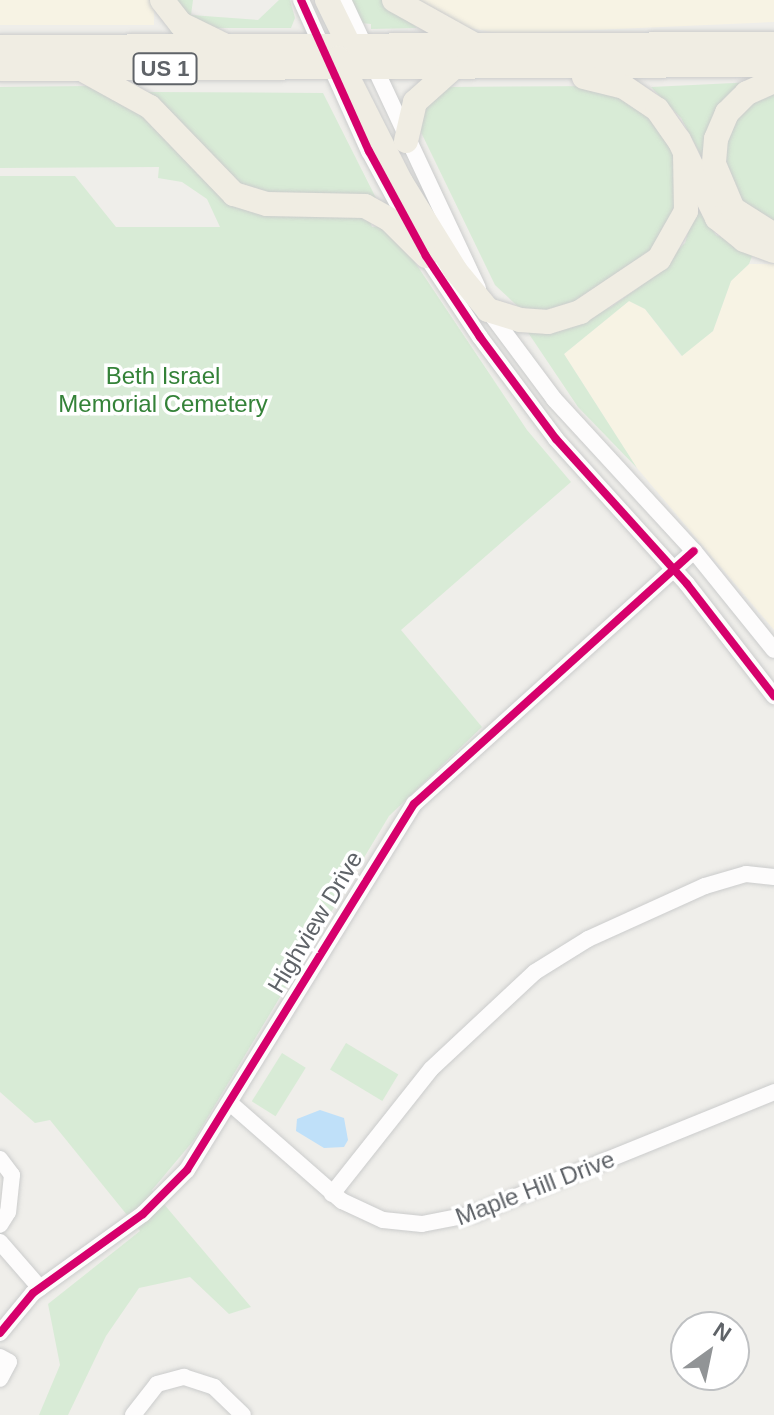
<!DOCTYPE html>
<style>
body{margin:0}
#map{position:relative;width:774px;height:1415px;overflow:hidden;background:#efeeea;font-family:Helvetica,sans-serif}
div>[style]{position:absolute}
.commercial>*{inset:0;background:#f7f3e4;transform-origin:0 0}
.green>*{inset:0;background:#d8ebd6;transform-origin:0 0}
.water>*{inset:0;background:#bfe0f9}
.roads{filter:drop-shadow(0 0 2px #cbcccc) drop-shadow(0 0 2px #cbcccc)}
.minor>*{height:16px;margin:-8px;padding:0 8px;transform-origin:8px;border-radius:8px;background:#fdfcfc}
.highway>*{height:24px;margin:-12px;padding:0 12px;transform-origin:12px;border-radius:12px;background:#f0ede3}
.cycleway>*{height:8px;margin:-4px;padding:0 4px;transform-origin:4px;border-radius:4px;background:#d6006c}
span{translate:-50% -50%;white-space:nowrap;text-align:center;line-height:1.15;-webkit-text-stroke:7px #fff;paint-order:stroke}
.shield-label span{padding:2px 6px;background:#fff;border:2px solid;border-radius:6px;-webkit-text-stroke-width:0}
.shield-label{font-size:22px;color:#5f6368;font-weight:700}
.park-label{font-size:24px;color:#348238}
.street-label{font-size:24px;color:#5f6368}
.north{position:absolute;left:670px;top:1311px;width:80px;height:80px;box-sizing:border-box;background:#fff;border:2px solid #bfc1c3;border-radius:50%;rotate:33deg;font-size:22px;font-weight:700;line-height:32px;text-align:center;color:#5f6368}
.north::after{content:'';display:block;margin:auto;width:28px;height:36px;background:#919496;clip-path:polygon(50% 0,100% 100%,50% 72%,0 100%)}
</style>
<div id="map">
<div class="commercial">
<div style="left:0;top:0;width:154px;height:25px"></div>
<div style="clip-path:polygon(412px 0,774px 0,774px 22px,503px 34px,448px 24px)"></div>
<div style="clip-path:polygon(749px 264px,774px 264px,774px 630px,637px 468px,564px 354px,629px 301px,645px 309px,681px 356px,713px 331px,731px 281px)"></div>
</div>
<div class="green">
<div style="clip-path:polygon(169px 0,193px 0,191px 15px,258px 20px,279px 0,290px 0,295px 18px,291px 28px,206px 28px)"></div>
<div style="clip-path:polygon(350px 0,384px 0,417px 28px,371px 29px,371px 24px,361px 23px)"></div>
<div style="clip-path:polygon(755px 82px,706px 137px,742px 233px,681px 118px,651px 87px)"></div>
<div style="clip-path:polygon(86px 86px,121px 96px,152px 120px,222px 192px,367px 214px,372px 227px,384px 226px,400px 240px,527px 430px,571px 482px,401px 630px,482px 727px,389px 816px,194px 1140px,152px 1190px,251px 1307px,229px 1314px,190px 1277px,139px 1288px,106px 1336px,68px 1415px,39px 1415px,60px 1365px,48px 1304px,140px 1231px,50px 1120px,35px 1123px,0 1092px,0 176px,75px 176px,116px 227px,220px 227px,207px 199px,182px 182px,158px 178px,159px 167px,0 168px,0 87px)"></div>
<div style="clip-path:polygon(604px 86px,637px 99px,683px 165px,683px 206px,661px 249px,571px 310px,527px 315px,495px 285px,418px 126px,428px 100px,444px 87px)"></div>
<div style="clip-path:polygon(774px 89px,774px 229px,751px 218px,725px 179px,725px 129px,753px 97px)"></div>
<div style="clip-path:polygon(147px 92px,323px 93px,380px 206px,255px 197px,229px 185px)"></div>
<div style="clip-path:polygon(696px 206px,716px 235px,754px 251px,749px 264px,731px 281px,713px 331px,682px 356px,645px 309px,629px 301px,564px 354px,637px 468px,578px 407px,527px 331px,555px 329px,611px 307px,639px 287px,685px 243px)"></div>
<div style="left:346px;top:1043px;width:61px;height:31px;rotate:31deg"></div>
<div style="left:282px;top:1053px;width:28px;height:57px;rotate:32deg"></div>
</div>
<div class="water">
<div style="clip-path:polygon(320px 1110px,344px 1118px,348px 1140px,344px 1147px,324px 1148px,296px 1131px,297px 1119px)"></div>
</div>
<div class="roads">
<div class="minor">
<div style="left:301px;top:0;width:166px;rotate:65.8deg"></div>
<div style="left:369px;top:151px;width:119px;rotate:61.5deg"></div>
<div style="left:426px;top:256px;width:97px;rotate:56.3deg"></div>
<div style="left:480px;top:337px;width:127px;rotate:53.3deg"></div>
<div style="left:556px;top:439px;width:195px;rotate:47.9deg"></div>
<div style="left:687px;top:584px;width:142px;rotate:52.2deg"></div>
<div style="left:343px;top:0;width:318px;rotate:64.9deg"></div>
<div style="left:487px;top:309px;width:112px;rotate:53.3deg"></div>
<div style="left:554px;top:399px;width:207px;rotate:47.4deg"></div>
<div style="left:694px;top:551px;width:127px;rotate:51.1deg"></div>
<div style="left:230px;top:1103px;width:149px;rotate:41.2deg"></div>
<div style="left:342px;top:1201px;width:45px;rotate:24.9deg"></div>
<div style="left:383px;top:1220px;width:39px;rotate:6deg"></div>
<div style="left:422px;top:1224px;width:53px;rotate:-10.9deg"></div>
<div style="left:474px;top:1214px;width:324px;rotate:-22.1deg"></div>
<div style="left:0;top:1159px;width:20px;rotate:53deg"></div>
<div style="left:12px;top:1175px;width:37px;rotate:96deg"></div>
<div style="left:8px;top:1212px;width:15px;rotate:122deg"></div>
<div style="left:332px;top:1194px;width:159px;rotate:-51.6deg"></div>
<div style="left:431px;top:1069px;width:142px;rotate:-43deg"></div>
<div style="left:535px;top:972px;width:62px;rotate:-31.9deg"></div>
<div style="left:588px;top:939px;width:128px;rotate:-24.4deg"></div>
<div style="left:705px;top:886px;width:43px;rotate:-16.3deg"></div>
<div style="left:746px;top:874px;width:28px;rotate:6deg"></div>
<div style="left:0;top:1242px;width:61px;rotate:49deg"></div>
<div style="left:0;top:1333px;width:52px;rotate:-50.5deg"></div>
<div style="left:33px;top:1293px;width:135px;rotate:-35.7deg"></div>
<div style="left:143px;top:1214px;width:62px;rotate:-45deg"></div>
<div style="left:187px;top:1170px;width:431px;rotate:-58.2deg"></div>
<div style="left:414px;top:804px;width:377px;rotate:-42.1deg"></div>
<div style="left:0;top:1357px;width:10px;rotate:29deg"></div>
<div style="left:9px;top:1362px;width:19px;rotate:118deg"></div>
<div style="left:133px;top:1415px;width:39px;rotate:-52deg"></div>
<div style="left:157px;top:1384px;width:28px;rotate:-15deg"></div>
<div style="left:184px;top:1377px;width:32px;rotate:18deg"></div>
<div style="left:214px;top:1387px;width:40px;rotate:44deg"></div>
</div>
<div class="highway">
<div style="left:162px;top:0;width:31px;rotate:52deg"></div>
<div style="left:181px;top:24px;width:46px;rotate:26deg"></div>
<div style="left:327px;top:0;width:61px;rotate:63.9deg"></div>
<div style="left:394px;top:0;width:90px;rotate:29.1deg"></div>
<div style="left:0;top:47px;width:774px;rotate:-0.22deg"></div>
<div style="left:338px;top:58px;width:139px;rotate:63.1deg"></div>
<div style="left:401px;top:182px;width:105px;rotate:58.3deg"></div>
<div style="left:456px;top:271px;width:50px;rotate:50.6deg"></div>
<div style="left:488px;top:310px;width:34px;rotate:17deg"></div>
<div style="left:520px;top:320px;width:28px;rotate:4deg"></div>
<div style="left:548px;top:322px;width:34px;rotate:-17deg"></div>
<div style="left:580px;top:312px;width:95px;rotate:-33.9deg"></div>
<div style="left:659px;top:259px;width:55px;rotate:-60.6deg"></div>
<div style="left:686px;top:211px;width:55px;rotate:-91deg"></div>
<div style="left:0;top:69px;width:774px;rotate:-0.3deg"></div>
<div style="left:85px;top:71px;width:74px;rotate:29deg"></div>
<div style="left:150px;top:107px;width:121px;rotate:46deg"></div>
<div style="left:234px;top:194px;width:34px;rotate:17deg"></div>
<div style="left:267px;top:204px;width:98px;rotate:1.2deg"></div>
<div style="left:365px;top:206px;width:29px;rotate:29deg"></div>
<div style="left:390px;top:220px;width:51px;rotate:45deg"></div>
<div style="left:584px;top:77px;width:41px;rotate:14deg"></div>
<div style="left:624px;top:87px;width:40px;rotate:34deg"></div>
<div style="left:657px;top:109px;width:38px;rotate:55deg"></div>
<div style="left:679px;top:140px;width:87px;rotate:64deg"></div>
<div style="left:717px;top:218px;width:35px;rotate:39deg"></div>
<div style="left:744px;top:240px;width:32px;rotate:20deg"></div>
<div style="left:774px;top:81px;width:30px;rotate:156deg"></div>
<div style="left:747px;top:93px;width:28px;rotate:135deg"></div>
<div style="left:727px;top:113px;width:28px;rotate:113deg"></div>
<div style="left:716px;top:139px;width:25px;rotate:95deg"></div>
<div style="left:714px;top:164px;width:49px;rotate:67.1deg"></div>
<div style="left:733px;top:209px;width:49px;rotate:32.4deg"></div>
<div style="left:406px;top:141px;width:40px;rotate:-77deg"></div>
<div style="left:415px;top:102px;width:51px;rotate:-41.8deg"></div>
</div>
</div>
<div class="cycleway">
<div style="left:301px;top:0;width:166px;rotate:65.8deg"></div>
<div style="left:369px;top:151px;width:119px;rotate:61.5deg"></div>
<div style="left:426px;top:256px;width:97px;rotate:56.3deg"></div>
<div style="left:480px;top:337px;width:127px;rotate:53.3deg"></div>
<div style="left:556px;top:439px;width:195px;rotate:47.9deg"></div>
<div style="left:687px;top:584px;width:142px;rotate:52.2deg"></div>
<div style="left:0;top:1333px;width:52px;rotate:-50.5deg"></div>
<div style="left:33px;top:1293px;width:135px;rotate:-35.7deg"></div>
<div style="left:143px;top:1214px;width:62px;rotate:-45deg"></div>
<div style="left:187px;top:1170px;width:431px;rotate:-58.2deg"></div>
<div style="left:414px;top:804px;width:377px;rotate:-42.1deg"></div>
</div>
<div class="shield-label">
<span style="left:165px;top:69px">US 1</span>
</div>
<div class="park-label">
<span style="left:163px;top:390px">Beth Israel<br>Memorial Cemetery</span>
</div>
<div class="street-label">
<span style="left:315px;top:922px;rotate:-59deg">Highview Drive</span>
<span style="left:535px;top:1188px;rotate:-21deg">Maple Hill Drive</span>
</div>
<div class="north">N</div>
</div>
